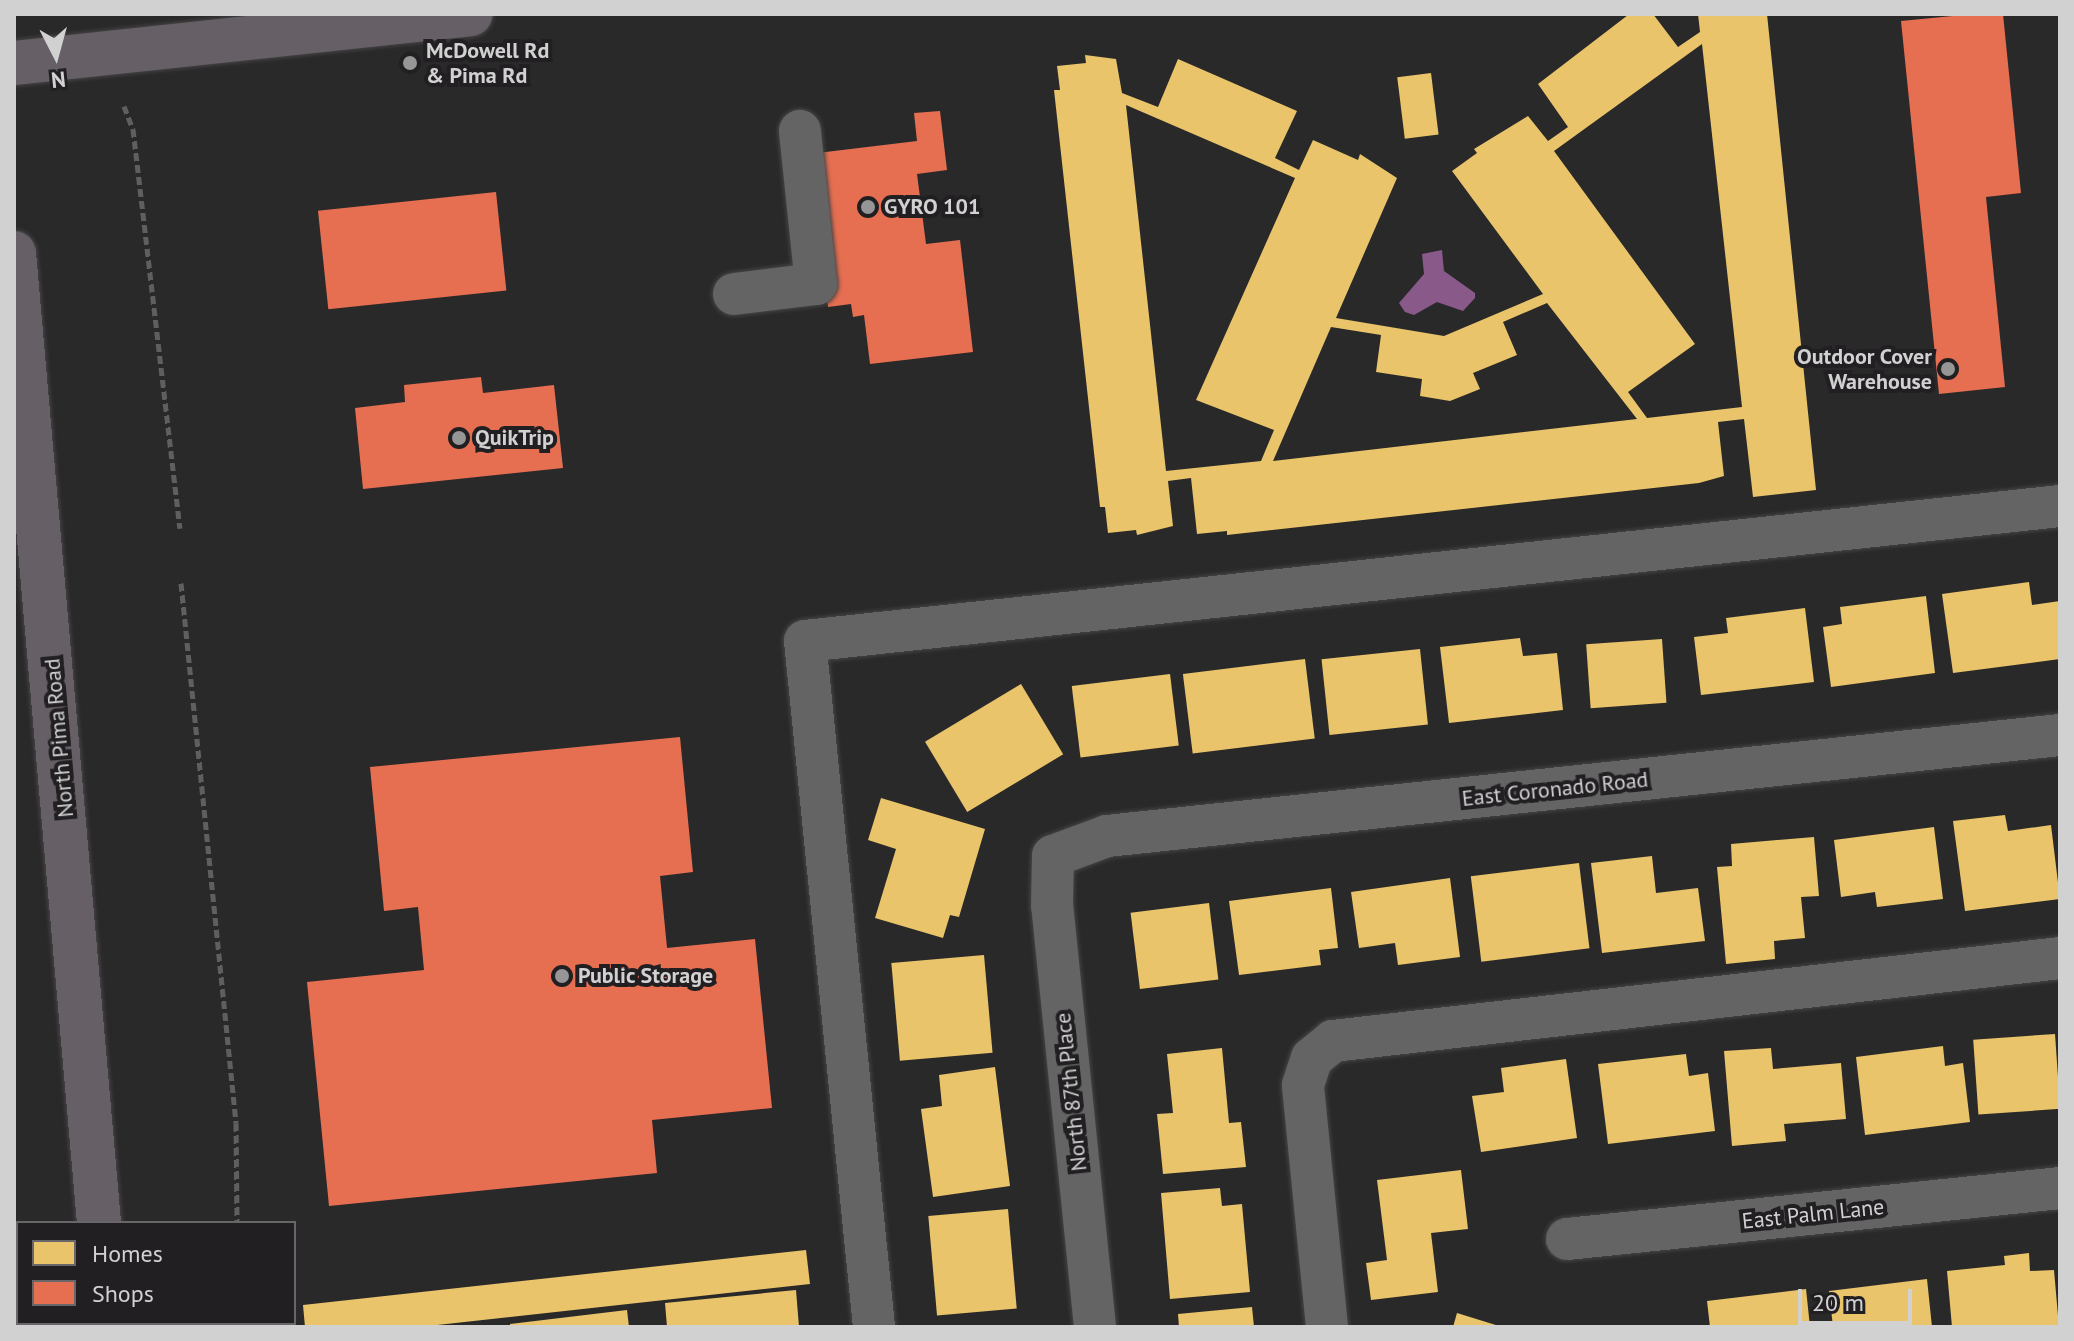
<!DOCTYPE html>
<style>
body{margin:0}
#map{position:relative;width:2074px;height:1341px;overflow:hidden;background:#2a292a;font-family:"PT Sans",sans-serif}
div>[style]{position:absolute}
.water>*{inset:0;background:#895989}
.homes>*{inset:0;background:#e9c46a;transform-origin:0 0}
.shops>*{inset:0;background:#e76f51;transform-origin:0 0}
.path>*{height:5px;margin-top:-2.5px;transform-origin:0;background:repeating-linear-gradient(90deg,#605f60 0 8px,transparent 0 12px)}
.roads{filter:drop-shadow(0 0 2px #454445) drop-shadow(0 0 2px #454445)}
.minor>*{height:42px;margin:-21px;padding:0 21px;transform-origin:21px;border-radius:21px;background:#646464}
.major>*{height:44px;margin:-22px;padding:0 22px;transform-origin:22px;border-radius:22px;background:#666066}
.dots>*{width:22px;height:22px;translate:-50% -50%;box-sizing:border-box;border:4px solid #211f21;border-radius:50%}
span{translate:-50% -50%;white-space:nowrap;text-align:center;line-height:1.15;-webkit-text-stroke:8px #211f21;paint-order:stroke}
.poi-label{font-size:22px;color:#d2d1d2;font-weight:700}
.left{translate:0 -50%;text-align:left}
.right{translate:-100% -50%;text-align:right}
.street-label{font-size:22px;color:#d2d1d2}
.frame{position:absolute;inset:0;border:16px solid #d2d1d2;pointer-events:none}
.legend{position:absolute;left:16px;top:1221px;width:280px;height:104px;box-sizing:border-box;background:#211f21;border:2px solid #686668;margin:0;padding:10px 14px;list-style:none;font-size:24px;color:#d2d1d2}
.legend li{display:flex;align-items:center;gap:16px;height:40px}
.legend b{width:40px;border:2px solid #686668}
.north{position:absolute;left:16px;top:16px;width:80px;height:80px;-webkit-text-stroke:6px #211f21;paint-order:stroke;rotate:174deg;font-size:22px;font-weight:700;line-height:32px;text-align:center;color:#d2d1d2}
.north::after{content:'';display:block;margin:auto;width:28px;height:36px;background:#d2d1d2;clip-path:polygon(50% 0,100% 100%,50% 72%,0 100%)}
.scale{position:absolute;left:1798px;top:1289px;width:114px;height:36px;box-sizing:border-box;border:4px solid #d2d1d2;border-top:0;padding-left:10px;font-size:24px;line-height:28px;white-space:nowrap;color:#d2d1d2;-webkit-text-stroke:6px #211f21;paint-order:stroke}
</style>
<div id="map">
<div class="water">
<div style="clip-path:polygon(1442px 250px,1444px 271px,1475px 293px,1475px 298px,1463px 311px,1437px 302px,1414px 315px,1405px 312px,1399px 303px,1424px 274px,1422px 254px)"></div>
</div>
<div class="homes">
<div style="clip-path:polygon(evenodd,1653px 14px,1678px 47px,1700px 32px,1698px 14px,1767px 14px,1816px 490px,1753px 497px,1744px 419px,1718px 422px,1724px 476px,1699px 483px,1227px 535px,1227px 531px,1197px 534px,1191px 478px,1168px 481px,1173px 526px,1137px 535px,1136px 530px,1108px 533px,1105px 507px,1100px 507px,1054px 90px,1060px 90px,1057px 66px,1086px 63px,1085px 55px,1116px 59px,1122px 93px,1158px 107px,1178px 59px,1297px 111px,1275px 158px,1299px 170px,1313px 140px,1358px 160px,1360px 154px,1397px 178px,1336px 318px,1444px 336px,1543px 294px,1452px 171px,1477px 153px,1474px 149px,1528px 116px,1548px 141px,1568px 127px,1538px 84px,1628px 15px,1653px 14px,1702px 44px,1742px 407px,1647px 418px,1628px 392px,1695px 344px,1554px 151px,1702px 44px,1653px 14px,1126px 105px,1295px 178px,1196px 400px,1274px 430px,1261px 461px,1166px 471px,1126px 105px,1653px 14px,1547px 303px,1637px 419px,1273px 461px,1331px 327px,1381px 335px,1376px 372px,1422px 379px,1420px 396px,1450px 401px,1480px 389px,1473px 373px,1517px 355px,1503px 322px,1547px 303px)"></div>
<div style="left:1431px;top:73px;width:62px;height:34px;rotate:83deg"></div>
<div style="clip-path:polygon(2029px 582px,2032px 605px,2060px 601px,2060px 659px,1953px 673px,1942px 594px)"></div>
<div style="clip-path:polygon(1926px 596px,1935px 673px,1831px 687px,1823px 627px,1842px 624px,1840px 607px)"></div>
<div style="clip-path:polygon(1805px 608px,1814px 682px,1701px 695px,1694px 637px,1728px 633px,1726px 618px)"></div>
<div style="clip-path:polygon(1520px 638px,1523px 656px,1557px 653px,1563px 710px,1449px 723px,1440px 647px)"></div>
<div style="left:1662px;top:639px;width:64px;height:76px;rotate:86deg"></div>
<div style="left:1420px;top:649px;width:76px;height:99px;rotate:84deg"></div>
<div style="left:1305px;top:659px;width:80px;height:123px;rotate:83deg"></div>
<div style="left:1170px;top:674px;width:72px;height:99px;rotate:83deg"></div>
<div style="left:1021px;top:684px;width:82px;height:112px;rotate:59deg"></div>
<div style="clip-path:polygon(881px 798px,985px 829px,959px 917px,950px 915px,943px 938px,875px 918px,896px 849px,868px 840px)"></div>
<div style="clip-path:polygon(2005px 815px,2008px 831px,2051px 825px,2060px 899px,1965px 911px,1953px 821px)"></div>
<div style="clip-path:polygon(1934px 827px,1943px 899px,1877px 907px,1875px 892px,1841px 897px,1834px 840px)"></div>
<div style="clip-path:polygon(1814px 837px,1819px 896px,1801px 897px,1805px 938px,1774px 941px,1775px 959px,1726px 964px,1717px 867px,1732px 866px,1731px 844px)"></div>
<div style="clip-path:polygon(1652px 856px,1656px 893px,1698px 888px,1705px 941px,1602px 953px,1591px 863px)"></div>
<div style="left:1579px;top:863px;width:86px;height:109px;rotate:83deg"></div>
<div style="clip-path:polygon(1450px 878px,1460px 957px,1398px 965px,1395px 943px,1359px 948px,1351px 892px)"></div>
<div style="clip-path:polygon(1331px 888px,1338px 948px,1319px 950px,1321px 965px,1239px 975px,1229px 901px)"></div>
<div style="left:1209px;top:903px;width:77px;height:79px;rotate:83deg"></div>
<div style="left:984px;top:955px;width:98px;height:93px;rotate:85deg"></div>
<div style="left:2055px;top:1034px;width:75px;height:82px;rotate:86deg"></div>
<div style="clip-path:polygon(1943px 1046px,1945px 1066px,1963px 1063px,1970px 1122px,1865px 1135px,1856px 1057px)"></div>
<div style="clip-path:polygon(1222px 1048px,1229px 1123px,1241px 1122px,1246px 1167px,1163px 1174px,1157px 1114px,1173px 1113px,1167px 1054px)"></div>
<div style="clip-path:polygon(1771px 1048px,1773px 1069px,1841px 1063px,1846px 1119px,1784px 1124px,1786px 1141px,1732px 1146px,1724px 1051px)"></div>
<div style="clip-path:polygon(1686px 1054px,1689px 1076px,1708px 1073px,1715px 1131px,1608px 1144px,1598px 1064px)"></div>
<div style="clip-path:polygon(1566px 1059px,1577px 1138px,1481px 1152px,1472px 1096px,1504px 1092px,1501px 1068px)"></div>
<div style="clip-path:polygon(995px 1067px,1010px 1186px,933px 1197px,921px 1109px,942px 1106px,939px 1075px)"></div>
<div style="clip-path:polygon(1461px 1170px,1468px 1229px,1431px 1233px,1438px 1292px,1371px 1300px,1366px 1263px,1387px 1260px,1377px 1180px)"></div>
<div style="clip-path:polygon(1220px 1188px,1222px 1206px,1242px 1204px,1250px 1292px,1170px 1299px,1161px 1193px)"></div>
<div style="left:1008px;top:1209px;width:100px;height:80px;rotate:85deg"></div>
<div style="clip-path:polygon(806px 1250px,810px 1284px,419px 1327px,305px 1327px,303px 1305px)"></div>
<div style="clip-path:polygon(2029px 1253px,2030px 1271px,2054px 1270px,2059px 1327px,1952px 1327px,1947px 1271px,2005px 1265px,2004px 1256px)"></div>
<div style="clip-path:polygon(1927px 1279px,1932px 1327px,1833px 1327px,1829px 1291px)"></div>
<div style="clip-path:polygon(1806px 1289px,1810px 1327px,1710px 1327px,1707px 1301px)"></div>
<div style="clip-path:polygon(796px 1290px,799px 1327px,667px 1327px,665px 1303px)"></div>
<div style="clip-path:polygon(1252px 1307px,1254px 1327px,1179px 1327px,1178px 1314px)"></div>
<div style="clip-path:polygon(627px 1310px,629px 1327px,510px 1327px,510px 1324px)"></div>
<div style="clip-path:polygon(1457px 1313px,1499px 1326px,1498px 1327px,1453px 1327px)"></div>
</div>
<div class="shops">
<div style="clip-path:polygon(1973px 14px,2003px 14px,2021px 193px,1986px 197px,2005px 387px,1939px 394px,1901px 21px)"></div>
<div style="clip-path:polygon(940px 111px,947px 170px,917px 174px,926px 244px,960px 240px,973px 352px,870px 364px,864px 315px,853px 317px,851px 304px,828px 307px,809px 154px,917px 141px,914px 113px)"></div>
<div style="left:496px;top:192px;width:99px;height:179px;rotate:84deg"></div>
<div style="clip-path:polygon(481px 377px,483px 393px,554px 385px,563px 468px,363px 489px,355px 408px,405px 402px,404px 385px)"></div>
<div style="clip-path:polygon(680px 737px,693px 872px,660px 876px,667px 948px,755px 939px,772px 1108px,652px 1120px,657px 1173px,329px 1206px,307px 982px,424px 970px,418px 907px,384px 911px,370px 767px)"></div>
</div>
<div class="path">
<div style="left:124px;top:106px;width:25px;rotate:69deg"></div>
<div style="left:133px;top:129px;width:402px;rotate:83.3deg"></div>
<div style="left:181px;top:583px;width:543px;rotate:84.18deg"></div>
<div style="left:236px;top:1123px;width:100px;rotate:89.4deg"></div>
</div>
<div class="roads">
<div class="minor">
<div style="left:734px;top:294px;width:83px;rotate:-7deg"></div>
<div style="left:816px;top:284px;width:154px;rotate:-96deg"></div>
<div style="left:1567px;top:1239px;width:496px;rotate:-5.9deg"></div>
<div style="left:237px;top:1323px;width:4px;rotate:90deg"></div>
<div style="left:874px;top:1327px;width:689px;rotate:-95.74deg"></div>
<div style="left:805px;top:641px;width:1262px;rotate:-6.14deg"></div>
<div style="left:1095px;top:1327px;width:423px;rotate:-95.8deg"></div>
<div style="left:1052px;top:906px;width:50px;rotate:-88.9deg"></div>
<div style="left:1053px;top:856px;width:58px;rotate:-20.3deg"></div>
<div style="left:1107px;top:836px;width:958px;rotate:-6.05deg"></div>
<div style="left:1327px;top:1327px;width:243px;rotate:-95.7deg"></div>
<div style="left:1303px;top:1085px;width:28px;rotate:-72deg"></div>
<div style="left:1312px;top:1058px;width:27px;rotate:-39deg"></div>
<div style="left:1333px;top:1041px;width:732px;rotate:-6.51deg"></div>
</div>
<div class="major">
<div style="left:14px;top:63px;width:459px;rotate:-6.1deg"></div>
<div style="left:14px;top:253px;width:974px;rotate:84.99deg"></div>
<div style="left:107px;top:1323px;width:4px;rotate:76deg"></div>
</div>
</div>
<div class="dots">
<div style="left:410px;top:63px;background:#979697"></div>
<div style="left:868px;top:207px;background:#979697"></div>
<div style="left:1948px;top:369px;background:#979697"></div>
<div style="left:459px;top:438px;background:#979697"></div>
<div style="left:562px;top:976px;background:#979697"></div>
</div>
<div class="poi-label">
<span class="left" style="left:426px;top:63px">McDowell Rd<br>&amp; Pima Rd</span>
<span class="left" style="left:884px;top:207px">GYRO 101</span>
<span class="right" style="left:1932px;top:369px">Outdoor Cover<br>Warehouse</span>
<span class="left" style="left:475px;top:438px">QuikTrip</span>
<span class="left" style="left:578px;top:976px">Public Storage</span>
</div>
<div class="street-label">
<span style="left:59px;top:738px;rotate:-95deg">North Pima Road</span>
<span style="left:1555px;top:789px;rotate:-6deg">East Coronado Road</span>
<span style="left:1071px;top:1092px;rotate:-96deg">North 87th Place</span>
<span style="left:1813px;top:1214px;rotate:-6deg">East Palm Lane</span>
</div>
<div class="frame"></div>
<ul class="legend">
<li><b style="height:22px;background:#e9c46a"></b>Homes</li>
<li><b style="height:22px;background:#e76f51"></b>Shops</li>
</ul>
<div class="north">N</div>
<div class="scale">20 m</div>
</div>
